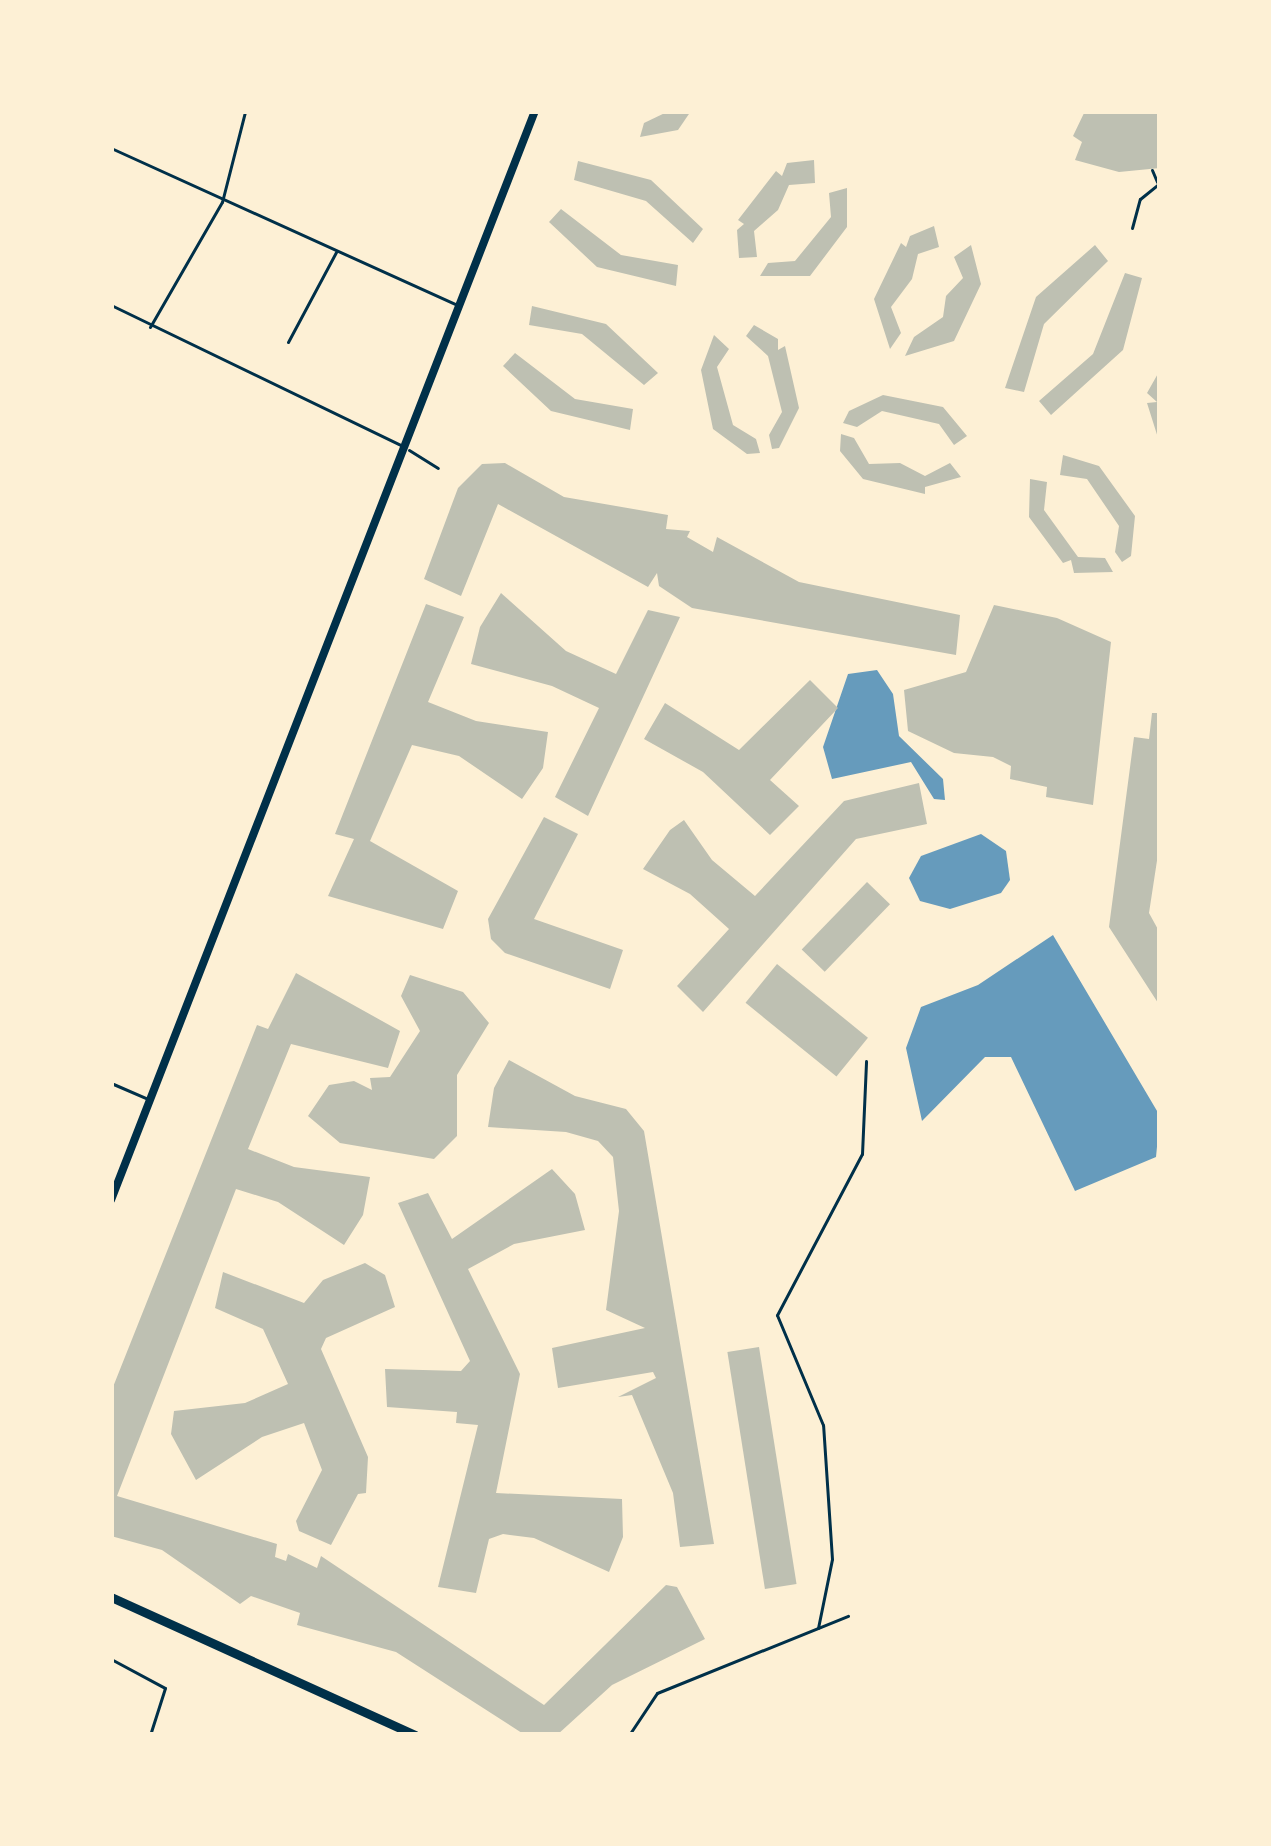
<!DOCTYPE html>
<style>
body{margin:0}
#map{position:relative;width:1271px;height:1846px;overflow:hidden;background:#fdf0d5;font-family:"IBM Plex Sans",sans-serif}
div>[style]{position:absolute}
.water>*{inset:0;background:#669bbc}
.building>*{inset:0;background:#bec0b2;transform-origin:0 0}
.path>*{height:3px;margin:-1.5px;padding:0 1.5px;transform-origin:1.5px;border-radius:1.5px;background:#003049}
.service>*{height:3px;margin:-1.5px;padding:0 1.5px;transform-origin:1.5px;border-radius:1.5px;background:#003049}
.minor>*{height:8px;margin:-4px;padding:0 4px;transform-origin:4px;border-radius:4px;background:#003049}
.tertiary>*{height:9px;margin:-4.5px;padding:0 4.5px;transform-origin:4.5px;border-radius:4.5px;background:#003049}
span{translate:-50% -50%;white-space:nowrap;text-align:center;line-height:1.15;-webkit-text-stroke:10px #fdf0d5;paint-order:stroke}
.frame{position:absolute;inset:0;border:114px solid #fdf0d5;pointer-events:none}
</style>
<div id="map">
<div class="water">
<div style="clip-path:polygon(877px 670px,893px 694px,899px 736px,943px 779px,945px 800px,934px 799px,911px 762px,832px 779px,823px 747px,848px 674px)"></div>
<div style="clip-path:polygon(981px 834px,1006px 851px,1010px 880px,1001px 893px,950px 909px,920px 901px,909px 878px,921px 856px)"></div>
<div style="clip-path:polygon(1053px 935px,1160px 1116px,1156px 1157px,1075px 1191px,1011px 1057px,985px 1057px,922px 1121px,906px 1048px,921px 1007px,978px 985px)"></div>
</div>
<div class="building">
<div style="clip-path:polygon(669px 111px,691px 111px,678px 130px,640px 137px,644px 123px)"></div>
<div style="clip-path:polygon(1085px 111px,1160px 111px,1160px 168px,1119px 172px,1075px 160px,1082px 142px,1073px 136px)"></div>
<div style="clip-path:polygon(814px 160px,815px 183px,789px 185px,778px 210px,754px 231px,757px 257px,739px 258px,737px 230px,744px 224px,738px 220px,776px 171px,782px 176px,787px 163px)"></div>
<div style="clip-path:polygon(578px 161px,651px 180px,703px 229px,693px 243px,646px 201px,574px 180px)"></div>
<div style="clip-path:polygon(847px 188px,847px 227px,810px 276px,760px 276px,768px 263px,795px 261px,831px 217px,829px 193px)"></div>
<div style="clip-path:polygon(561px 209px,621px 255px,678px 265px,676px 286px,597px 267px,549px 222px)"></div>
<div style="clip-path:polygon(934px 226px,939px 247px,918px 254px,912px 279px,891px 307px,901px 333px,890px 349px,874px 299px,901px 243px,906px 247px,910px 236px)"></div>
<div style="clip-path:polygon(971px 245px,981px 284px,954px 341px,905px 356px,914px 337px,943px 317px,946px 296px,963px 278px,954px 257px)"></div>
<div style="clip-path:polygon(1095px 245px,1108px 261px,1044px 324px,1024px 392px,1005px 388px,1036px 297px)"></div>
<div style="clip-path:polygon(1125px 273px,1142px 278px,1123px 350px,1051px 415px,1039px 401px,1093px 354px)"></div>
<div style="clip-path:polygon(532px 306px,606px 324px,658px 373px,644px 385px,582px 334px,529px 325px)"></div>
<div style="clip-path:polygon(754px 325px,778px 339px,778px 350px,785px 346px,799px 408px,779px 448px,772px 449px,769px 435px,782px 412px,768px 356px,746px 336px)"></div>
<div style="clip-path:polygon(714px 335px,729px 349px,717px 367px,733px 425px,756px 439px,760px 453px,747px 454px,713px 429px,701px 370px)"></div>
<div style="clip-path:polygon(515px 353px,575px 399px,633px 409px,630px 430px,551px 411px,503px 366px)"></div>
<div style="clip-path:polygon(1160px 370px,1160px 441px,1159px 441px,1147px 403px,1157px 402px,1147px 393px)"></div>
<div style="clip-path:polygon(883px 395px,943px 407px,967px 436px,954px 445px,939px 424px,882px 411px,857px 427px,843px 423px,849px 411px)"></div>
<div style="clip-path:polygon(841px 434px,854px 438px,869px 464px,900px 463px,925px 476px,950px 463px,961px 477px,925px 487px,925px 494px,863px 479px,840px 451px)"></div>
<div style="clip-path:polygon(1063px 455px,1099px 466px,1135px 516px,1131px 556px,1122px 562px,1115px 552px,1119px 526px,1087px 479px,1060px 475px)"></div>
<div style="clip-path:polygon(505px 463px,564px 497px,668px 515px,666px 529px,690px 531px,687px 537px,713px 552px,717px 537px,799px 582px,960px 615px,956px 655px,692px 608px,659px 586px,657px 573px,648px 587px,498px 504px,461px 596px,424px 579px,458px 488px,482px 464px)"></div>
<div style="clip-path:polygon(1030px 479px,1047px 482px,1044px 510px,1078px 557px,1105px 558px,1113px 572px,1074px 573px,1071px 560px,1063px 563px,1029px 517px)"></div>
<div style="clip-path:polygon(501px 593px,566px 651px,616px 674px,648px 610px,680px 617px,588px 816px,555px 797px,599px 708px,552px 686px,471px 664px,480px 627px)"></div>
<div style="clip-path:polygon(426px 604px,464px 617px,428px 702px,476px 721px,548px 732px,543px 768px,522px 799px,459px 756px,412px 745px,370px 841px,458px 891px,443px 929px,328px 896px,354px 839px,335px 834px)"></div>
<div style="clip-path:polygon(994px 605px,1057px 618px,1111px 642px,1093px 805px,1046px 797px,1047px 787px,1010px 779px,1011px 766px,993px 757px,954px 753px,908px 731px,904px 690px,966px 672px)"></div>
<div style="clip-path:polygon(810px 680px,838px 708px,770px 780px,799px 806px,770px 835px,703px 772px,644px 739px,665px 703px,739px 750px)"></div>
<div style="clip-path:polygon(1152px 713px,1160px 713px,1160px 841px,1149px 913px,1160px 933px,1160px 1006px,1109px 927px,1134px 737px,1149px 739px)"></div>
<div style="clip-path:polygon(919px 783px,927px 824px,856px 839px,703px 1012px,677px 986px,729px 929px,690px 894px,643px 869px,670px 830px,684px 820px,712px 860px,755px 896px,844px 801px)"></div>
<div style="clip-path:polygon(544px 817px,578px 834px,534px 919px,623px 950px,610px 989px,505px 953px,491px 939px,488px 919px)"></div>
<div style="left:867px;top:882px;width:32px;height:94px;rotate:44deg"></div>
<div style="left:777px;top:964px;width:117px;height:50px;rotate:39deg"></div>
<div style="clip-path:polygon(296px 973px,400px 1031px,388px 1068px,291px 1044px,248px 1149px,294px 1167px,370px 1177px,363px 1215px,344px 1245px,278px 1202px,236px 1189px,117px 1496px,277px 1544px,275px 1557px,286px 1561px,288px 1554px,317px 1568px,321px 1556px,544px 1705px,666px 1585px,677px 1587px,705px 1639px,612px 1685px,557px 1735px,525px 1735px,396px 1652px,297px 1625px,300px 1613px,251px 1596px,240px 1604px,162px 1550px,111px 1536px,111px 1392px,257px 1025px,268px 1029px)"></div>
<div style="clip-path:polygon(410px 975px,463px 992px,489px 1023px,457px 1075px,457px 1136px,434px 1159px,340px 1143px,308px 1116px,329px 1085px,354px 1081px,372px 1090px,370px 1078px,390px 1077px,420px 1031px,401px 996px)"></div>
<div style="clip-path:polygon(509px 1060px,575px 1096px,626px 1109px,644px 1131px,714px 1544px,680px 1547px,673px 1493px,632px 1395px,618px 1397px,656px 1378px,653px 1372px,558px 1388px,552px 1348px,645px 1328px,606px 1310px,619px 1211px,613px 1157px,598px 1141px,566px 1132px,488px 1127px,494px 1088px)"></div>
<div style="clip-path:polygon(552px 1169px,575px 1194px,585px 1230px,514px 1244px,468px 1269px,520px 1374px,496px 1493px,622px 1499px,623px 1537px,609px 1572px,534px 1538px,503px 1534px,489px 1539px,476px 1593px,438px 1587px,478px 1425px,456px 1423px,457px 1412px,387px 1407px,385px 1369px,461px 1371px,470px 1361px,398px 1203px,428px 1193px,452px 1239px)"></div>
<div style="clip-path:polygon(365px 1263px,385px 1275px,395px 1307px,326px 1338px,321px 1349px,368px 1457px,366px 1493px,358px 1494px,331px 1545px,299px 1531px,296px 1521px,322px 1470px,304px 1423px,262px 1437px,196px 1480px,171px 1434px,174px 1411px,245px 1403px,288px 1384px,263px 1329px,215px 1308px,223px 1272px,304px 1303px,323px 1280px)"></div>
<div style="left:759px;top:1347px;width:240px;height:32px;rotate:81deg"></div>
</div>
<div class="path">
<div style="left:1152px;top:170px;width:13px;rotate:67deg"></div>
<div style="left:1132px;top:228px;width:30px;rotate:-75deg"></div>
<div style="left:1140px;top:199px;width:26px;rotate:-39deg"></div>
</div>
<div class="service">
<div style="left:111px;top:148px;width:380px;rotate:24.4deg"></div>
<div style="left:111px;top:305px;width:322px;rotate:25.8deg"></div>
<div style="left:150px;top:327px;width:144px;rotate:-60.1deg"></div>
<div style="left:222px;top:202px;width:93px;rotate:-75.7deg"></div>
<div style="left:288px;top:342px;width:102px;rotate:-61.9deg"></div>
<div style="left:409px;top:450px;width:34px;rotate:32deg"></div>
<div style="left:111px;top:1083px;width:40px;rotate:23.4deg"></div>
<div style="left:818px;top:1628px;width:70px;rotate:-78.5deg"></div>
<div style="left:832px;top:1559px;width:134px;rotate:-93.8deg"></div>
<div style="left:823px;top:1425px;width:119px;rotate:-112.7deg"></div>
<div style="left:777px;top:1315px;width:182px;rotate:-62.2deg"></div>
<div style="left:862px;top:1154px;width:93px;rotate:-87.5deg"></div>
<div style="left:111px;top:1659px;width:61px;rotate:28.2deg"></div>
<div style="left:165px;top:1688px;width:49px;rotate:107.7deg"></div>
<div style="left:629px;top:1735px;width:50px;rotate:-56.3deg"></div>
<div style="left:657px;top:1693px;width:206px;rotate:-22deg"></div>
</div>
<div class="minor">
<div style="left:111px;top:1200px;width:1169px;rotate:-68.73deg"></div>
</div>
<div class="tertiary">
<div style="left:111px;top:1597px;width:334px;rotate:24.4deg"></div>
</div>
<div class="frame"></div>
</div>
